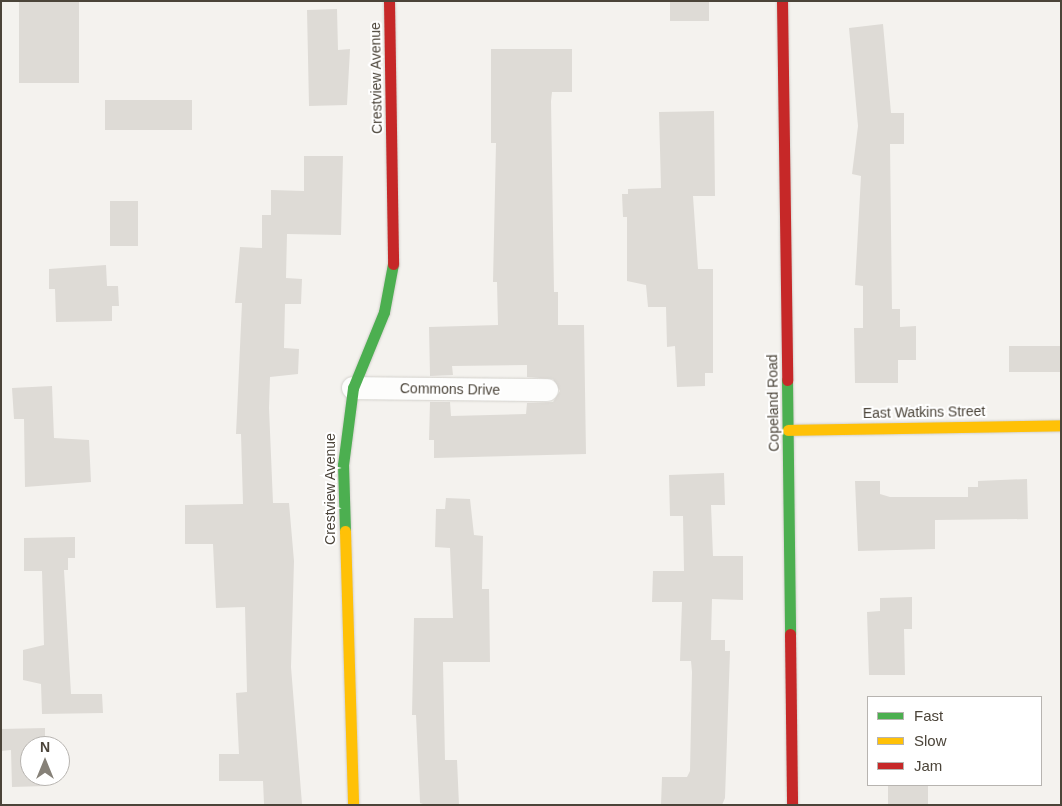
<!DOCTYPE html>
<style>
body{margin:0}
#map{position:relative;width:1062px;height:806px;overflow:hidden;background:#f4f2ee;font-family:Arial,sans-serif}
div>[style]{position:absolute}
.building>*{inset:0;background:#dedbd6;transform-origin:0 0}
.roads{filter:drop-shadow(0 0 1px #d2d0cb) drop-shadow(0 0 1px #d2d0cb)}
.street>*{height:22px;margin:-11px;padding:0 11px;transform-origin:11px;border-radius:11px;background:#fdfdfc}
.fast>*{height:11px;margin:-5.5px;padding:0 5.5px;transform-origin:5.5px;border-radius:5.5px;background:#4caf50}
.slow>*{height:11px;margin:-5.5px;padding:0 5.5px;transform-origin:5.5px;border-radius:5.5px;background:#ffc107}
.jam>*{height:11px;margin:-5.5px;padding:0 5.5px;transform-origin:5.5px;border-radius:5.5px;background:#c62828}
span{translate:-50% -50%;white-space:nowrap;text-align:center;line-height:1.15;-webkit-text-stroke:4px #fff;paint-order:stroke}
.street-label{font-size:14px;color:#4b4439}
.frame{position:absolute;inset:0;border:2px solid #4b4439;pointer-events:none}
.legend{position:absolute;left:867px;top:696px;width:175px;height:90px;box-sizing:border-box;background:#fff;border:1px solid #b7b4b0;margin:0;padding:6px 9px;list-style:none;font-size:15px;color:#4b4439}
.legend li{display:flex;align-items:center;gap:10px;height:25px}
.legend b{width:25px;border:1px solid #b7b4b0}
.north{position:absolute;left:20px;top:736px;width:50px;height:50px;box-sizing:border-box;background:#fff;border:1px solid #b7b4b0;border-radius:50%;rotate:0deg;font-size:14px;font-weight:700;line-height:20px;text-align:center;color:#4b4439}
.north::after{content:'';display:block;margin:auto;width:18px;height:22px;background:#868178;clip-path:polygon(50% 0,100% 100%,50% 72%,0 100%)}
</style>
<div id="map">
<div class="building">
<div style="left:19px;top:1px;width:60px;height:82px"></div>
<div style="left:670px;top:1px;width:39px;height:20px"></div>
<div style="clip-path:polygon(337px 9px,338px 50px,350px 49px,347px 105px,309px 106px,307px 10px)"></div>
<div style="clip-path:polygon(883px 24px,891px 113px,904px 113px,904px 144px,890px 144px,892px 309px,900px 309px,900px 327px,916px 326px,916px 360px,898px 360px,898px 383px,855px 383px,854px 328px,863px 328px,863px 286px,855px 285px,861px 176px,852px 174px,858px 126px,849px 28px)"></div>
<div style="clip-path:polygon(491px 49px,572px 49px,572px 92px,552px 92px,551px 101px,554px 292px,558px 292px,558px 325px,584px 325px,586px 454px,434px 458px,434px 440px,429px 440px,430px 402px,450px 402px,451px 416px,526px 414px,527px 403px,553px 402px,560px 391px,553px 379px,527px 377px,527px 365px,452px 366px,453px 375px,430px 376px,429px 327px,498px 325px,497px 282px,493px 282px,496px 143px,491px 143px)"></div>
<div style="left:192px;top:100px;width:30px;height:87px;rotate:90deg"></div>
<div style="clip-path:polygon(714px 111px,715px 196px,693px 196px,698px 269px,713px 269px,713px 373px,705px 373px,705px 386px,677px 387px,675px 346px,667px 347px,666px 307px,648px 307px,646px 285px,627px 281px,627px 217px,623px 217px,622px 194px,628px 194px,628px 189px,661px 188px,659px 112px)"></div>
<div style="clip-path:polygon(304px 156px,343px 156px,341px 235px,287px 234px,286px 278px,302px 279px,301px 304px,285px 304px,284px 348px,299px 349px,298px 374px,270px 377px,269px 408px,273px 503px,289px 503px,294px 561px,291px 667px,302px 804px,264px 804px,263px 781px,219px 781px,219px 754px,239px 754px,236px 693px,247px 692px,245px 607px,216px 608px,213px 544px,185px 544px,185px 505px,243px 504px,241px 434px,236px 434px,242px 303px,235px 303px,240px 247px,262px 248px,262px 215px,271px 215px,271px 190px,304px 191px)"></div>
<div style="left:110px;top:201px;width:28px;height:45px"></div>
<div style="clip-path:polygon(106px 265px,107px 286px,118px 286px,119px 306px,112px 306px,112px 321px,56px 322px,55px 289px,49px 289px,49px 269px)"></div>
<div style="left:1061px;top:346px;width:26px;height:52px;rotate:90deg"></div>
<div style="clip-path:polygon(52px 386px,54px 438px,89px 440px,91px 482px,25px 487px,24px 419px,14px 419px,12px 388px)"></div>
<div style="clip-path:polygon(724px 473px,725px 505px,711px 505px,713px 556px,743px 556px,743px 600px,712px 599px,711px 640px,725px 640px,725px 651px,730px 651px,725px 798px,722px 805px,661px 805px,662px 777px,687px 777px,690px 771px,692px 672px,691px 661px,680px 661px,682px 602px,652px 602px,653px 571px,684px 571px,683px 516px,670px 516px,669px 475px)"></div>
<div style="clip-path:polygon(1027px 479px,1028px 519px,935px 520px,935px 549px,858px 551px,855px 481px,880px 481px,880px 494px,890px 497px,968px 497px,968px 487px,978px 487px,978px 481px)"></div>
<div style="clip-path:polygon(446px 498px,470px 499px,474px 535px,483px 536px,482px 589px,489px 589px,490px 662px,443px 662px,445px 760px,457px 760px,459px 805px,426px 805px,420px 803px,416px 715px,412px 715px,414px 618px,453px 618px,450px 548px,435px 547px,436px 509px,445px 509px)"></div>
<div style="clip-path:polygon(75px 537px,75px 558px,68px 558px,68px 570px,64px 570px,71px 694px,102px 694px,103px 713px,42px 714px,41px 684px,23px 680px,23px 650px,44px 645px,42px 571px,24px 571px,24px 538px)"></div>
<div style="clip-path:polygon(912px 597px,912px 629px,904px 629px,905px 675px,869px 675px,867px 612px,880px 611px,880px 598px)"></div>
<div style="clip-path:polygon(45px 728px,45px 746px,30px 746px,30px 776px,46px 776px,46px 786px,12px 787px,11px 750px,1px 751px,1px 729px)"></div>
<div style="left:888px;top:785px;width:40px;height:20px"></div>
</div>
<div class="roads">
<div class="street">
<div style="left:353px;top:388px;width:194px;rotate:0.6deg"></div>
</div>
<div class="fast">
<div style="left:787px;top:380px;width:254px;rotate:89.3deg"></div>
<div style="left:345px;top:531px;width:66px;rotate:-91.7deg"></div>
<div style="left:343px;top:465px;width:78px;rotate:-82.6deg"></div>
<div style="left:353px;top:388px;width:82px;rotate:-67.8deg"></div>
<div style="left:384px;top:312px;width:49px;rotate:-79.4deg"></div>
</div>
<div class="slow">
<div style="left:788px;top:430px;width:273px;rotate:-1deg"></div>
<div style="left:345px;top:531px;width:274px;rotate:88.3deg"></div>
</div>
<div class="jam">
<div style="left:389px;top:1px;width:263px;rotate:89.1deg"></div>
<div style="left:782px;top:1px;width:379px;rotate:89.2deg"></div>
<div style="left:790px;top:634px;width:171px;rotate:89.3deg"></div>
</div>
</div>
<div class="street-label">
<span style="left:376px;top:78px;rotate:-91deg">Crestview Avenue</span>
<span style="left:450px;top:389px;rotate:1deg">Commons Drive</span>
<span style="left:773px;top:403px;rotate:-91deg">Copeland Road</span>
<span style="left:924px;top:412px;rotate:-1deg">East Watkins Street</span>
<span style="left:330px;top:489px;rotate:-90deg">Crestview Avenue</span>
</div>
<div class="frame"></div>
<ul class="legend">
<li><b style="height:6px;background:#4caf50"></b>Fast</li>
<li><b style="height:6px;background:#ffc107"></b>Slow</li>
<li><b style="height:6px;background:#c62828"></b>Jam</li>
</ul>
<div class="north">N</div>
</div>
